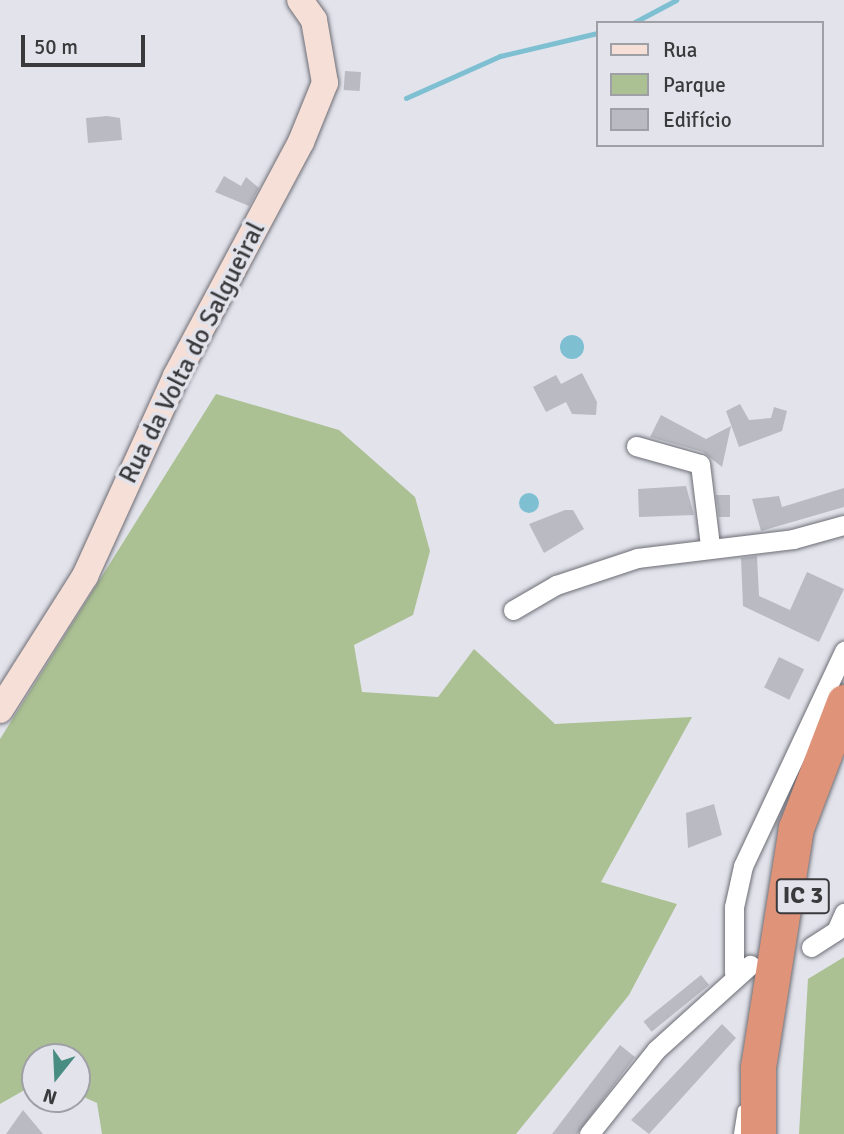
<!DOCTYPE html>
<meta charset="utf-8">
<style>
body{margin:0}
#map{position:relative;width:844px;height:1134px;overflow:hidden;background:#e3e3ec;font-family:Signika,sans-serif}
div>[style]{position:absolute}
.green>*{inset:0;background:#abc193}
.water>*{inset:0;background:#7ec0d2}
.round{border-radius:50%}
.stream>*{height:5px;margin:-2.5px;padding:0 2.5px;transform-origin:2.5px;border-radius:2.5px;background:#7ec0d2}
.building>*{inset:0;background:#babac3;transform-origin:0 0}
.roads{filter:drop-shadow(0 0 2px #6d6d75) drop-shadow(0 0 2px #6d6d75)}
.lane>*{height:10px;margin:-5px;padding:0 5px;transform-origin:5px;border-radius:5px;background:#fff}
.street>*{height:19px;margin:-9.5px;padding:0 9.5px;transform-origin:9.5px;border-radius:9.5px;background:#fff}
.secondary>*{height:26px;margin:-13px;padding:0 13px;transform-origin:13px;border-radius:13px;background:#f5dfd7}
.highway>*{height:35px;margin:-17.5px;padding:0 17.5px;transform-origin:17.5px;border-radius:17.5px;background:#df9479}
span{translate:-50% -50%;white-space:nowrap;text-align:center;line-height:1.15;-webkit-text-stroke:7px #e3e3ec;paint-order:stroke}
.shield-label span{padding:2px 5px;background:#e3e3ec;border:2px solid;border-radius:5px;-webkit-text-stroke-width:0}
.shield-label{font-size:24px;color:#3a3a3d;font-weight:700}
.street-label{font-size:26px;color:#3a3a3d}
.legend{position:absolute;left:596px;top:21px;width:228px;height:126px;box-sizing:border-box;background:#e3e3ec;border:2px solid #9f9fa6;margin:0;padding:9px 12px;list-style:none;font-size:21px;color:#3a3a3d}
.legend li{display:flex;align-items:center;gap:14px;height:35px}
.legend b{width:35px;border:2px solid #9f9fa6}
.north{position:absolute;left:21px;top:1043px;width:70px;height:70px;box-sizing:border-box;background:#e3e3ec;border:2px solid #9f9fa6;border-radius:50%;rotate:198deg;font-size:19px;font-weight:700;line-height:28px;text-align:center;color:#3a3a3d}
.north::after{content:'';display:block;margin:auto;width:24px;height:32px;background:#488c82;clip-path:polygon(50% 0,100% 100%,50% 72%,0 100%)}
.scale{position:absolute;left:21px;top:35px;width:124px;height:32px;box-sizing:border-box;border:4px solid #3a3a3d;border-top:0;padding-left:9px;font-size:21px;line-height:24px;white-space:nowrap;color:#3a3a3d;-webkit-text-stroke:5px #e3e3ec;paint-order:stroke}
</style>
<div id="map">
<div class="green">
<div style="clip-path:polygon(216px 394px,339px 430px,415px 497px,430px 551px,413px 615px,354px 645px,362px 692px,438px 697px,474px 649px,555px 724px,692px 717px,601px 882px,677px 904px,629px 995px,516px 1134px,102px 1134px,97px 1103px,77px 1094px,77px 1057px,35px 1057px,35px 1084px,0 1104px,0 739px)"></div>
<div style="clip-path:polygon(844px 957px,844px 1134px,799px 1134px,808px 979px)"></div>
</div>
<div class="water">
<div class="round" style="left:560px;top:335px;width:24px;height:24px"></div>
<div class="round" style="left:519px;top:493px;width:20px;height:20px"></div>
</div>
<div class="stream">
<div style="left:633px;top:23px;width:49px;rotate:-28.1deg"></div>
<div style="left:406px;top:98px;width:103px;rotate:-24.1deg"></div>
<div style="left:500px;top:56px;width:100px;rotate:-13.3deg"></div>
</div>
<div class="building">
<div style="left:345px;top:71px;width:16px;height:19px;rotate:4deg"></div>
<div style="clip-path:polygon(107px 116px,120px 118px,122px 140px,88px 143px,86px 118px)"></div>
<div style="clip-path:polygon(224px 176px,241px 186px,246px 177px,259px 188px,249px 206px,215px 192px)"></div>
<div style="clip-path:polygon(582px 373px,597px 402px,596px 415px,572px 414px,566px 402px,546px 412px,533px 387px,556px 375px,561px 384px)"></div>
<div style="clip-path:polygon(740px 404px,749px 420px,771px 418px,774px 407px,787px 411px,782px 431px,739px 447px,726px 411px)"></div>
<div style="clip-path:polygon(661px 415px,706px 439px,731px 426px,722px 467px,703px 452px,650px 437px)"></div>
<div style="clip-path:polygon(686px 486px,694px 515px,639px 517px,638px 489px)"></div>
<div style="clip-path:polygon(844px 488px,844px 507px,761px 531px,752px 499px,779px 496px,782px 507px)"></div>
<div style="clip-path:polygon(716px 495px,730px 495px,730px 517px,719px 517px)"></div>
<div style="clip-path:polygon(565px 510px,573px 510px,584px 529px,544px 553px,529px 524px)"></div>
<div style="clip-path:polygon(757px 556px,759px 596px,790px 610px,807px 572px,844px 589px,819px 642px,743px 606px,741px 558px)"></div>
<div style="left:779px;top:657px;width:28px;height:34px;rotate:26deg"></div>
<div style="clip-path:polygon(714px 804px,722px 835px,688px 848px,686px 813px)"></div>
<div style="left:701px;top:975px;width:13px;height:74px;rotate:51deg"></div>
<div style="clip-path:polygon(722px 1024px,736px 1038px,649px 1134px,631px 1120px)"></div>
<div style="clip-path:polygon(620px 1045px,635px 1057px,577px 1134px,552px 1134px)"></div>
<div style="clip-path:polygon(23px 1110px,43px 1134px,6px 1134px)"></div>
</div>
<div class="roads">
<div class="lane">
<div style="left:739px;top:1134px;width:24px;rotate:-81deg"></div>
</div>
<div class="street">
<div style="left:636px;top:446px;width:66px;rotate:15.7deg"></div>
<div style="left:700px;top:464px;width:83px;rotate:83deg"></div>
<div style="left:513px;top:610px;width:50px;rotate:-30.2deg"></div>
<div style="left:556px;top:585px;width:85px;rotate:-18.4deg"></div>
<div style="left:637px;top:558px;width:157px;rotate:-6.9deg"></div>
<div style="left:793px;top:539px;width:53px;rotate:-15.4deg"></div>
<div style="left:811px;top:947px;width:30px;rotate:-33deg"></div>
<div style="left:836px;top:931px;width:20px;rotate:-66deg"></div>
<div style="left:734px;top:973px;width:66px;rotate:-90deg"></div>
<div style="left:734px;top:907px;width:42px;rotate:-77.6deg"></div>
<div style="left:743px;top:866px;width:238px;rotate:-64.8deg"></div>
<div style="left:589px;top:1134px;width:107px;rotate:-51.4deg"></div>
<div style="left:656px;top:1050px;width:127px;rotate:-42.1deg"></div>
</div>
<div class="secondary">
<div style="left:0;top:710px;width:159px;rotate:-57.6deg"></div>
<div style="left:85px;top:576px;width:220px;rotate:-65.5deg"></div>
<div style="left:176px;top:376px;width:265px;rotate:-61.9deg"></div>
<div style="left:301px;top:142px;width:64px;rotate:-67.9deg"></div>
<div style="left:325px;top:83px;width:64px;rotate:-99.9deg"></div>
<div style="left:314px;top:20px;width:24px;rotate:-125deg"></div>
</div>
<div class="highway">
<div style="left:758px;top:1134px;width:67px;rotate:-90deg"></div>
<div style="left:758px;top:1067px;width:242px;rotate:-81deg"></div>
<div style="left:796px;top:828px;width:135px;rotate:-69.1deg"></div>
</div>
</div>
<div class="shield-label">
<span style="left:803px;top:896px">IC 3</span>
</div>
<div class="street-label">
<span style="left:193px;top:353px;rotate:-63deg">Rua da Volta do Salgueiral</span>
</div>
<ul class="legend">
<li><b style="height:9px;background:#f5dfd7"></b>Rua</li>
<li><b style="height:19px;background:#abc193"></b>Parque</li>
<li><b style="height:19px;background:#babac3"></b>Edifício</li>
</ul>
<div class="north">N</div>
<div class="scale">50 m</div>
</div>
